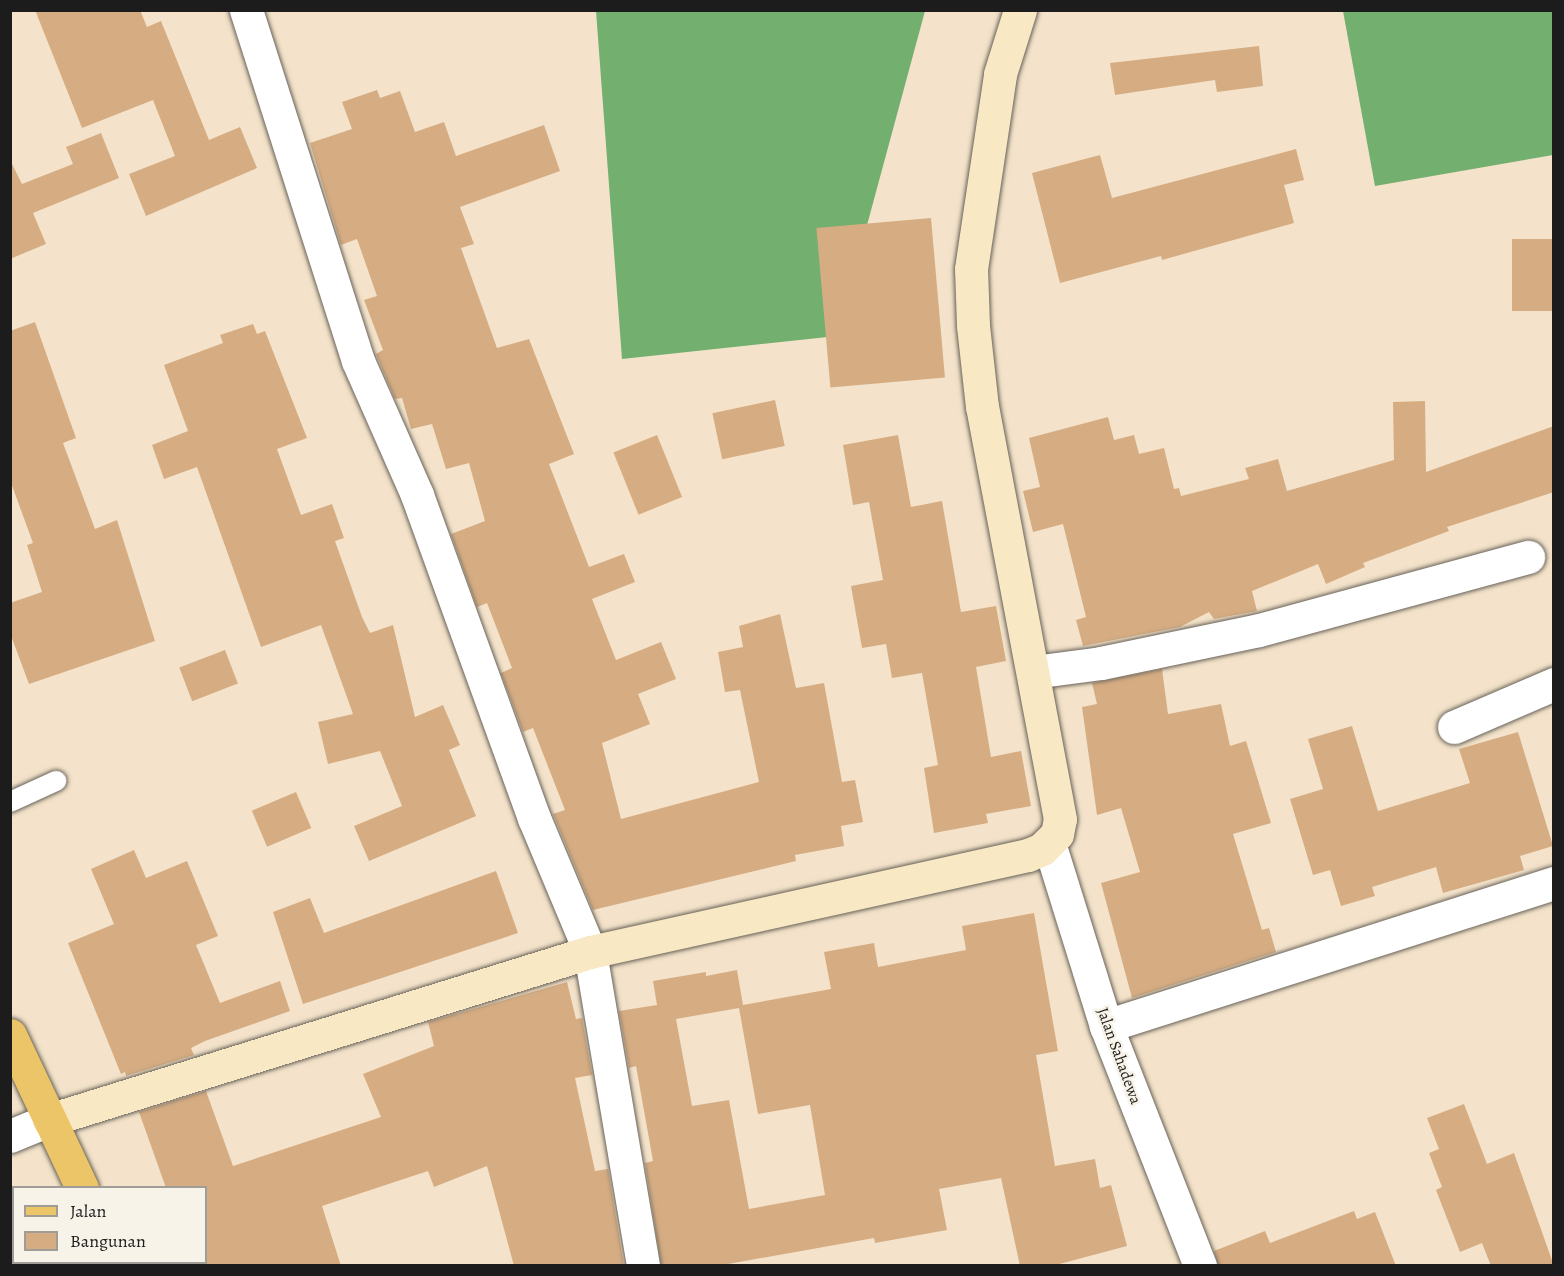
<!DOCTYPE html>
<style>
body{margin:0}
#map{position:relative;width:1564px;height:1276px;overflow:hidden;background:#f4e3ca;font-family:Alegreya,serif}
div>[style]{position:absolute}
.forest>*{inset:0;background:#73af6e}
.building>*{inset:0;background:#d6ad83;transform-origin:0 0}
.roads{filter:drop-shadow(0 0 2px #686259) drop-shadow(0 0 2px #686259)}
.lane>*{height:20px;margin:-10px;padding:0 10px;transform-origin:10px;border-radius:10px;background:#fff}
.street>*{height:33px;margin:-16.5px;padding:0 16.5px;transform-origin:16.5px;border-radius:16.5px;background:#fff}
.secondary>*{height:33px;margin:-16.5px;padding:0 16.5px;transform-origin:16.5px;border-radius:16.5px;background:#f8e8c3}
.primary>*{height:33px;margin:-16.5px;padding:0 16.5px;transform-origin:16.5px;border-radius:16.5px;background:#edc569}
span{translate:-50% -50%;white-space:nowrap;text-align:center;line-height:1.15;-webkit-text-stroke:5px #f7f3e8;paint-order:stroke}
.street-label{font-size:16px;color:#1c1c1c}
.frame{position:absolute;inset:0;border:12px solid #1c1c1c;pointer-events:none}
.legend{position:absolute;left:12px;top:1186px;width:195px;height:78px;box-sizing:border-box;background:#f7f3e8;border:2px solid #9f9d96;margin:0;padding:8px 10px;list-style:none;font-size:18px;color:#1c1c1c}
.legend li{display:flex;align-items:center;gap:12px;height:30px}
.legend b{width:30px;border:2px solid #9f9d96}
</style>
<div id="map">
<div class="forest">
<div style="clip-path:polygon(596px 11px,925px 11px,837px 336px,622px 359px)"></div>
<div style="clip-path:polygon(1343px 11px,1553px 11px,1553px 155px,1375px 186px)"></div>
</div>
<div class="building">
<div style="clip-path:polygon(35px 10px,140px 10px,147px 27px,161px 21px,209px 140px,240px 127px,257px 168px,146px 216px,129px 174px,175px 156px,153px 100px,82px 128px)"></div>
<div style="clip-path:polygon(1259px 46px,1263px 86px,1217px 92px,1215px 80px,1115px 95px,1110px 63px)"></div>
<div style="clip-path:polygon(377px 90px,380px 98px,400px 91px,415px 132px,444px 122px,456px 156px,544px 125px,560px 171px,460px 207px,474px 244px,461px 248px,497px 348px,529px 339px,574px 454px,549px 464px,589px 567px,624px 554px,635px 582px,592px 599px,616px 660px,661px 642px,676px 679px,638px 694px,650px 724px,602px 743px,621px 819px,759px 782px,740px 690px,725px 692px,718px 652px,743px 647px,739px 626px,780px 614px,796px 688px,824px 683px,842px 782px,855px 780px,863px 822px,841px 826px,844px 846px,795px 855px,796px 861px,593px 910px,553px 814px,565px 810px,533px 728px,523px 732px,501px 673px,512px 668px,487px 603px,477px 607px,451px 534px,485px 521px,469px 463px,446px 469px,432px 424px,411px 429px,402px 398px,395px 399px,376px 354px,383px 350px,364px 300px,377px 296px,357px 239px,341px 245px,310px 143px,352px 129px,342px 102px)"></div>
<div style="clip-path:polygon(101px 133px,119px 178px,33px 213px,46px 244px,10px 259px,10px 160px,22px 184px,73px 164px,66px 147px)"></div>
<div style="clip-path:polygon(1296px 149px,1304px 180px,1284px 185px,1294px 223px,1162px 260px,1161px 256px,1060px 283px,1032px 173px,1100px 155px,1112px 198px)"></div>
<div style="left:931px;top:218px;width:160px;height:115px;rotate:85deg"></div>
<div style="left:1554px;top:239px;width:72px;height:42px;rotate:90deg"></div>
<div style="clip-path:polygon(35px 322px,76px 438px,63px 443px,95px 529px,117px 520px,155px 641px,29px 684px,10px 633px,10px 603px,42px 592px,27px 545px,33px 543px,10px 480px,10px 331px)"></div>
<div style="clip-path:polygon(253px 324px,257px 334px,265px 331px,307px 438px,277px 449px,301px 515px,332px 504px,344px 538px,335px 541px,362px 617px,370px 633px,393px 625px,415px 717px,443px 705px,460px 745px,449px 750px,476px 816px,369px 861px,354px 826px,402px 806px,380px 751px,328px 764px,318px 722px,353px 714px,321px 625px,261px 647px,197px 467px,164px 479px,152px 445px,188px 431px,164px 365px,223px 343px,220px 335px)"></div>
<div style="left:775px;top:400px;width:47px;height:64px;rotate:78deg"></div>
<div style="clip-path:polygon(1425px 401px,1426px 472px,1554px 426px,1554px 492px,1447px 527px,1449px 531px,1363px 563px,1365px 567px,1326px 584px,1318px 564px,1252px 591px,1257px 611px,1214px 619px,1209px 612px,1180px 627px,1083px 646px,1076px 620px,1086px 617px,1063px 524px,1033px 532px,1023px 491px,1040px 487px,1029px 438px,1108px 417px,1114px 440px,1134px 435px,1139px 454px,1164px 448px,1174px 489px,1179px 488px,1181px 496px,1249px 479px,1245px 468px,1278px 459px,1287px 491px,1394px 460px,1393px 402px)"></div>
<div style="left:657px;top:435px;width:67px;height:47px;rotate:68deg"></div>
<div style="clip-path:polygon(898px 435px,911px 507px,942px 501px,961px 612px,996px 606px,1006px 661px,976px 667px,991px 757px,1021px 751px,1031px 806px,986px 814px,988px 823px,934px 833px,924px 768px,938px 765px,922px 673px,892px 678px,886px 644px,862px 648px,851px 586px,883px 580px,869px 502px,853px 505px,843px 445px)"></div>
<div style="left:225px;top:650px;width:36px;height:49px;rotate:69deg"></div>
<div style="clip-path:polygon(1162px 669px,1168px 714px,1221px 704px,1230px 746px,1246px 741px,1271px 823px,1233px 834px,1262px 930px,1269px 928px,1276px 952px,1132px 998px,1101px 883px,1140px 872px,1121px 808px,1097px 815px,1082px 707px,1097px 704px,1092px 683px)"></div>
<div style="clip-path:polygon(1352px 726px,1378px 811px,1470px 783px,1459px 749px,1518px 732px,1553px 846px,1520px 856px,1524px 870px,1443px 893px,1436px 867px,1372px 887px,1375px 896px,1341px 906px,1330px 870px,1313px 875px,1290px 799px,1323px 789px,1308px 739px)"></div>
<div style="left:296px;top:792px;width:39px;height:48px;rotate:67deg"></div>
<div style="clip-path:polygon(134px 850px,146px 878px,187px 861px,218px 936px,196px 945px,220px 1003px,280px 981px,290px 1011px,205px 1041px,191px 1048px,194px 1055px,126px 1076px,125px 1072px,121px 1074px,68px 943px,114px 924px,91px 869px)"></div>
<div style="clip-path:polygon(496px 871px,518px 933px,303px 1004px,273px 912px,310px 898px,324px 933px)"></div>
<div style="clip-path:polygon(evenodd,1034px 913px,1058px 1051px,1036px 1055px,1055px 1166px,1095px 1159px,1100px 1188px,1111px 1185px,1127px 1246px,1052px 1266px,1020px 1266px,1001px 1178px,939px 1189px,947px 1230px,875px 1243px,874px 1238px,717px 1266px,661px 1266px,645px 1163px,653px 1161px,636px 1066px,629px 1068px,619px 1011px,657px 1005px,653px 981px,706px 972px,706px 976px,737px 970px,743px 1005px,831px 989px,824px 952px,874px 943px,878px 967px,966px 950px,962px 926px,1034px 913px,739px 1008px,758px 1114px,810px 1105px,825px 1195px,749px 1209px,729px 1100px,692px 1106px,676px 1019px,739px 1008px)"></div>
<div style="clip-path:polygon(567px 982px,576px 1019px,582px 1018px,592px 1075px,575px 1078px,595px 1171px,608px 1169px,624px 1266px,514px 1266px,487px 1166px,434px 1187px,428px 1171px,322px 1206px,341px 1266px,206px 1266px,206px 1188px,166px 1188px,139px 1112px,206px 1091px,233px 1166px,381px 1117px,363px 1074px,434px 1046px,428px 1022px)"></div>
<div style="clip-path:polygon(1464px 1104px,1487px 1164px,1514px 1153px,1554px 1266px,1491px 1266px,1482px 1243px,1460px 1252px,1436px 1190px,1442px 1187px,1429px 1153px,1439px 1149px,1427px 1118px)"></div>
<div style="clip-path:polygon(1354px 1211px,1357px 1219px,1375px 1212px,1396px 1266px,1218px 1266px,1214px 1251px,1265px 1231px,1270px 1243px)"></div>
</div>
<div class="roads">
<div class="lane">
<div style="left:10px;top:802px;width:51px;rotate:-24.5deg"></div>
</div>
<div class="street">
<div style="left:246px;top:10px;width:368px;rotate:72.3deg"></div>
<div style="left:358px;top:361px;width:146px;rotate:66.2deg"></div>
<div style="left:417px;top:495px;width:344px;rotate:70.1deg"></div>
<div style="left:534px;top:818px;width:145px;rotate:67.3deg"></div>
<div style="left:590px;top:952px;width:318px;rotate:80.4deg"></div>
<div style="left:1033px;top:672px;width:69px;rotate:-7.5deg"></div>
<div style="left:1101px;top:663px;width:161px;rotate:-11.8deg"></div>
<div style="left:1259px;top:630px;width:279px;rotate:-15.2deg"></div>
<div style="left:1454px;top:727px;width:109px;rotate:-23.3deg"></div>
<div style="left:1049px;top:843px;width:192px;rotate:72.7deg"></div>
<div style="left:1106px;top:1026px;width:258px;rotate:68.6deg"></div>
<div style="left:1106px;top:1026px;width:470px;rotate:-17.7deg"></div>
<div style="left:10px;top:1136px;width:42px;rotate:-22.3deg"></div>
</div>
<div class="secondary">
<div style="left:49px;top:1120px;width:566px;rotate:-17.25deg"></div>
<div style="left:590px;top:952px;width:449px;rotate:-12.5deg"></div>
<div style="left:1028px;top:855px;width:15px;rotate:-23deg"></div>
<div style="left:1042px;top:849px;width:21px;rotate:-45deg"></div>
<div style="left:1057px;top:834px;width:15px;rotate:-79deg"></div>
<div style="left:1060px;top:819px;width:419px;rotate:-100.7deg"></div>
<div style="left:982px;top:407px;width:82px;rotate:-96.3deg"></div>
<div style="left:973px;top:325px;width:56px;rotate:-92deg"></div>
<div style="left:971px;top:269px;width:197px;rotate:-81.5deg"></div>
<div style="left:1000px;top:74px;width:67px;rotate:-72.6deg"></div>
</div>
<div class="primary">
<div style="left:10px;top:1035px;width:169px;rotate:64.8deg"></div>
<div style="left:119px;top:1262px;width:4px;rotate:76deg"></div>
</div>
</div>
<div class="street-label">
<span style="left:1119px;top:1056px;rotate:70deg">Jalan Sahadewa</span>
</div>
<div class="frame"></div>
<ul class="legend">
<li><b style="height:8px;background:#edc569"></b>Jalan</li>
<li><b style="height:16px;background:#d6ad83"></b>Bangunan</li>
</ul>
</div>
